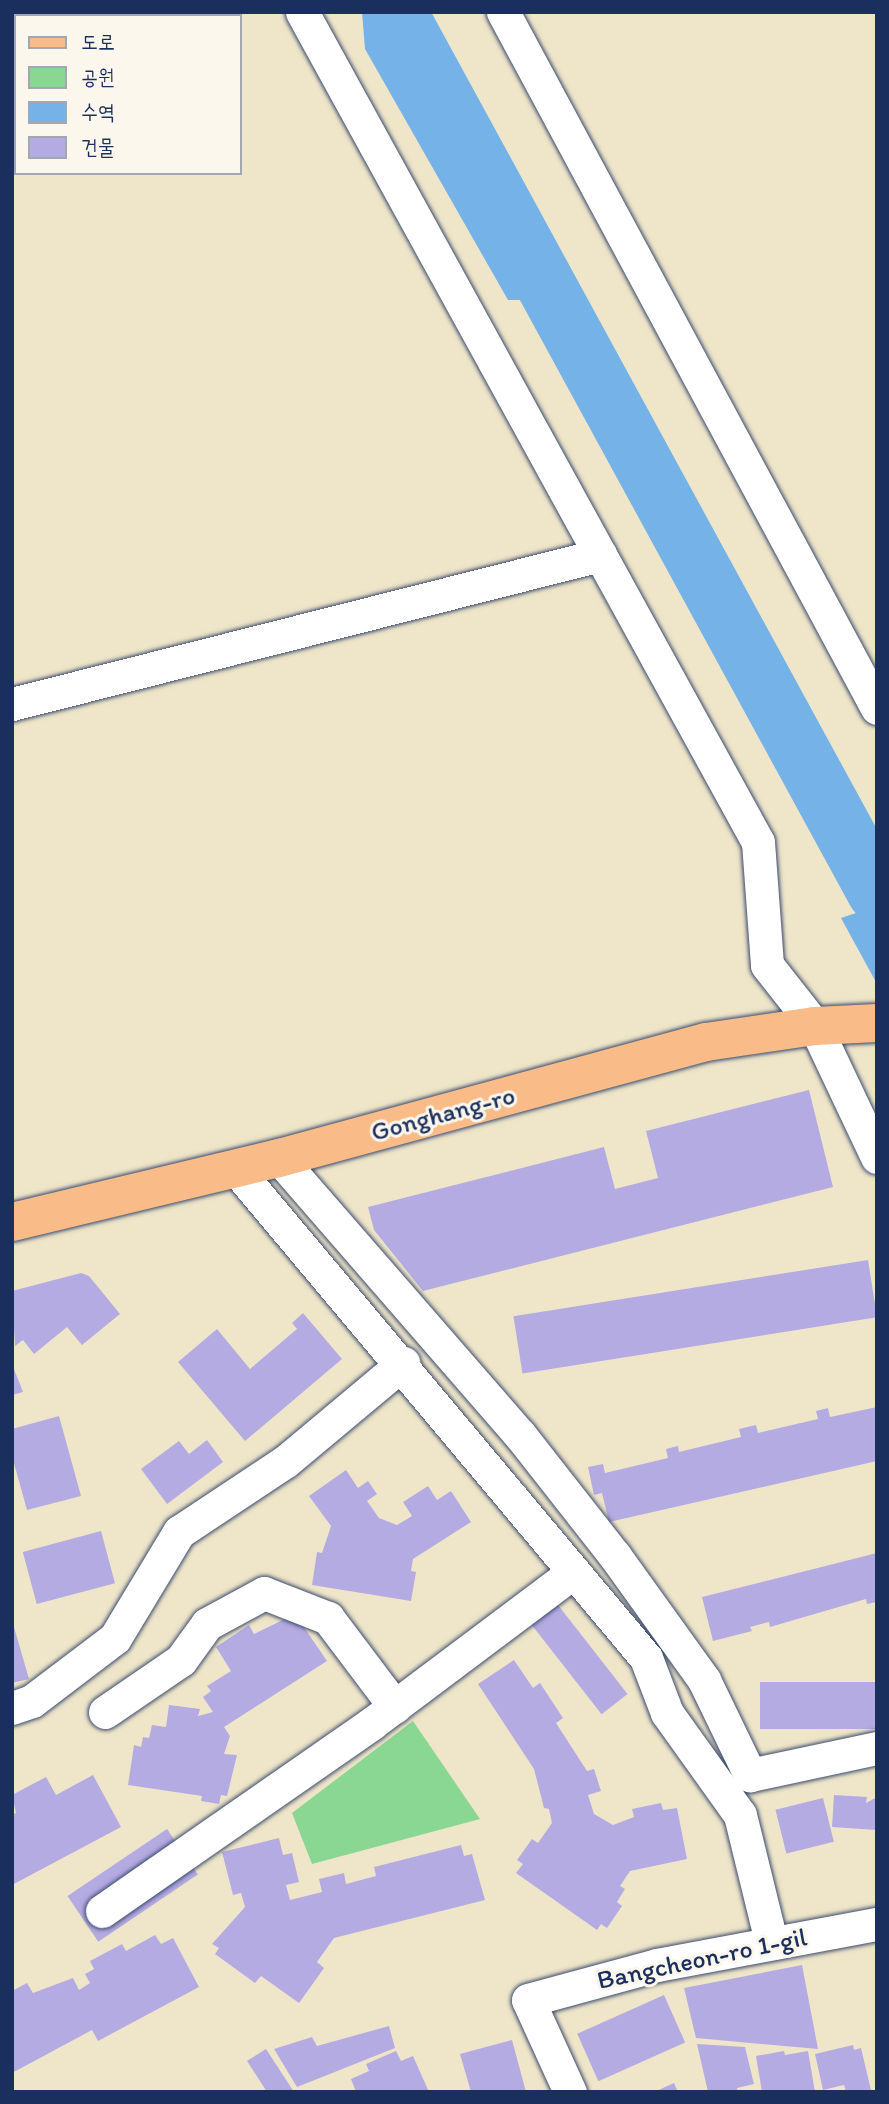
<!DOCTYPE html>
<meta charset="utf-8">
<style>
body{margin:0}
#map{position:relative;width:889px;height:2104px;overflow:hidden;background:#efe6c9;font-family:Itim,"Poor Story",sans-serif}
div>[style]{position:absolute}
.green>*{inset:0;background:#8ad693}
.water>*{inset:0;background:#74b2e7}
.river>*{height:60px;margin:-30px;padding:0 30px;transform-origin:30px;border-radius:30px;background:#74b2e7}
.building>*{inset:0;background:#b5abe3;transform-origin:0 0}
.roads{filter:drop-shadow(0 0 2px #3b4a6e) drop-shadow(0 0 2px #3b4a6e)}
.minor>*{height:33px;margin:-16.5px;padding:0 16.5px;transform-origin:16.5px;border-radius:16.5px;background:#fff}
.major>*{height:38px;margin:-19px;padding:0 19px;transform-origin:19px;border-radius:19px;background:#f9bc89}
span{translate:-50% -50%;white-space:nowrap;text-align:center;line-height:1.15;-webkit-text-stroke:6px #fbf7ec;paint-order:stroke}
.street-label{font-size:26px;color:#1b2f5e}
.frame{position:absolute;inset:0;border:14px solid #1b2f5e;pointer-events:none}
.legend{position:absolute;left:14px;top:14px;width:228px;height:161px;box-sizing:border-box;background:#fbf7ec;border:2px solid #a1a7b3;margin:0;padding:9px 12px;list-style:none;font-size:21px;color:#1b2f5e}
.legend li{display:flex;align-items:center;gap:14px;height:35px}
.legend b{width:35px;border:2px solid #a1a7b3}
</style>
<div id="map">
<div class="green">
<div style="clip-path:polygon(413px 1721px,480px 1819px,312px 1864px,292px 1813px)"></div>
</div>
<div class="water">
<div style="clip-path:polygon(362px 12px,426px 12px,447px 104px,539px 300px,508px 300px,365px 49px)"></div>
<div style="clip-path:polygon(877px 906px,877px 984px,841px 918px)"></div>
</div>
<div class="river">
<div style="left:397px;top:12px;width:1002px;rotate:61.39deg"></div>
</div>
<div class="building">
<div style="clip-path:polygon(809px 1090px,833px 1187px,423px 1291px,374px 1230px,368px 1207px,604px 1147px,615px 1189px,658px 1178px,646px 1131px)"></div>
<div style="left:868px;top:1260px;width:58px;height:359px;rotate:81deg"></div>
<div style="clip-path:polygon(81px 1273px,89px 1276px,120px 1314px,82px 1345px,67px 1327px,34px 1354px,23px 1340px,15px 1346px,12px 1291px)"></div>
<div style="clip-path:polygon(303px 1313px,342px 1359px,245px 1441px,178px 1362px,217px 1329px,250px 1369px,297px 1329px,292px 1323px)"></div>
<div style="clip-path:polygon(12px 1364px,23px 1392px,12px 1395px)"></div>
<div style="clip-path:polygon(877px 1407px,877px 1461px,609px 1522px,602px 1493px,594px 1495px,588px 1467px,603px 1464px,605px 1473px,668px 1458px,666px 1449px,678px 1446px,679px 1452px,741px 1437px,739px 1429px,756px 1425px,758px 1433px,818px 1419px,816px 1411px,828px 1408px,830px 1417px)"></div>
<div style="clip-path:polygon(59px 1416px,81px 1496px,27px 1510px,12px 1456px,12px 1429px)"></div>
<div style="clip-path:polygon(207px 1440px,223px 1462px,167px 1504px,141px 1469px,179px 1441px,189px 1454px)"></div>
<div style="clip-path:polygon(346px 1470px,358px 1488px,368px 1481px,377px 1494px,367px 1501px,379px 1518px,397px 1525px,412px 1516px,403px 1502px,428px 1486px,437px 1500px,451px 1491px,471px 1522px,413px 1559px,411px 1571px,416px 1572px,411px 1601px,312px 1585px,317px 1552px,322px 1553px,331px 1526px,309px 1496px)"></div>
<div style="left:101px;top:1531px;width:54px;height:81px;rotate:75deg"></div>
<div style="clip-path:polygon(877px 1553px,877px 1602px,867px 1604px,866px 1599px,770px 1627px,769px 1622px,750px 1627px,752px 1631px,713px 1641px,702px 1597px)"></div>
<div style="left:558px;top:1605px;width:113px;height:33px;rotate:52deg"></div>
<div style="clip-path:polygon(295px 1614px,327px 1661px,224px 1727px,230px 1736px,224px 1754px,237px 1755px,227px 1796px,221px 1795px,219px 1804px,201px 1801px,202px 1796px,128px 1785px,134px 1745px,141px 1747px,143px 1737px,149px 1738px,152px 1725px,166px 1727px,169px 1705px,200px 1709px,198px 1716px,213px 1712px,203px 1697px,211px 1691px,207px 1686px,231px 1671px,216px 1647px,249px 1625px,254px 1634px)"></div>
<div style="clip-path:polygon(12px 1620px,29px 1679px,12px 1683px)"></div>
<div style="clip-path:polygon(514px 1660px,533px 1688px,540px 1683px,563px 1718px,556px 1723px,587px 1771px,594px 1769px,601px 1791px,588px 1795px,594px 1814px,613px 1825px,634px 1817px,632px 1809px,661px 1803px,663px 1810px,677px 1808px,687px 1859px,630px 1871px,620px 1886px,625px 1889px,617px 1902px,622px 1906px,607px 1928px,601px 1924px,597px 1930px,516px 1873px,523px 1864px,517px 1860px,532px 1839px,538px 1843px,552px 1823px,549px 1809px,544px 1808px,534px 1769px,478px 1684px)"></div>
<div style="left:877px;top:1682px;width:47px;height:117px;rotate:90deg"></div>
<div style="clip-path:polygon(93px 1775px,121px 1827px,12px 1885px,12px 1815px,16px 1813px,12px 1795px,46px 1777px,56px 1795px)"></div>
<div style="clip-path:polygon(834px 1795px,867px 1797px,866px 1803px,877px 1797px,877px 1830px,832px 1827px)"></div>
<div style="left:823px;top:1798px;width:45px;height:49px;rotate:76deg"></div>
<div style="left:167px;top:1829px;width:55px;height:120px;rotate:56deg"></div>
<div style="clip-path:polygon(279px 1838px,283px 1855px,292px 1853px,299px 1882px,286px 1885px,290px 1900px,322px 1892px,319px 1879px,344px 1873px,346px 1884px,376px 1876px,374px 1867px,461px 1845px,464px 1856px,472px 1854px,485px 1900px,334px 1938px,317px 1962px,324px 1968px,299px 2003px,261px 1976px,255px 1983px,215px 1954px,219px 1948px,212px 1944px,245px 1907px,241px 1893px,233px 1895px,222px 1852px)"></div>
<div style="clip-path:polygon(155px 1935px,161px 1944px,173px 1938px,199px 1987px,98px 2041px,92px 2030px,12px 2073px,12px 1991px,27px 1983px,33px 1993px,73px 1978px,79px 1990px,90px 1983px,85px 1974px,94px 1969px,90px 1961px,122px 1944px,126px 1951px)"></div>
<div style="clip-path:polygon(802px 1965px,818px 2049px,696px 2038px,684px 1988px)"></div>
<div style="left:664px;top:1995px;width:52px;height:95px;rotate:66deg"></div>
<div style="clip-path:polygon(389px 2026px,395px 2048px,297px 2087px,274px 2049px,312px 2037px,317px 2046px)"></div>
<div style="clip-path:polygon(512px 2040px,526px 2092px,471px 2092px,460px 2054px)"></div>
<div style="clip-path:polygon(697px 2044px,745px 2047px,754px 2084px,737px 2088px,738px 2092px,708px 2092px)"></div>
<div style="clip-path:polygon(853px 2045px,854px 2050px,861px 2048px,871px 2090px,846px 2092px,844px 2085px,823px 2090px,815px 2054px)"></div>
<div style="clip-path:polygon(266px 2049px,294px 2092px,267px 2092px,247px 2061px)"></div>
<div style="clip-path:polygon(396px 2051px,401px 2061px,413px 2056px,429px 2092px,356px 2092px,351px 2079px,369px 2071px,366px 2064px)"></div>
<div style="clip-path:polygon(784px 2051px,785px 2055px,808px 2051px,815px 2092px,762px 2092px,756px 2056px)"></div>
<div style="clip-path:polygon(674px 2083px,678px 2092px,654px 2092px)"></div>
</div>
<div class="roads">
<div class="minor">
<div style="left:302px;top:12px;width:947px;rotate:61.22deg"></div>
<div style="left:758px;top:842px;width:123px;rotate:85.8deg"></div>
<div style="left:767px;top:965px;width:78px;rotate:51.8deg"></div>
<div style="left:815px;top:1026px;width:145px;rotate:64.7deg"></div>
<div style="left:503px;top:12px;width:790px;rotate:61.75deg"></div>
<div style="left:12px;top:704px;width:607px;rotate:-14.22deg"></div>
<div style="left:279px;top:1158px;width:367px;rotate:49deg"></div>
<div style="left:520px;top:1435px;width:154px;rotate:51.9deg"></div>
<div style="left:615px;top:1556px;width:153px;rotate:54.3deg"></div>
<div style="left:704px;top:1680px;width:106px;rotate:64.2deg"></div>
<div style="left:750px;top:1775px;width:130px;rotate:-12deg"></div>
<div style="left:236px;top:1169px;width:638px;rotate:50.02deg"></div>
<div style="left:646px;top:1658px;width:59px;rotate:69.1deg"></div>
<div style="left:667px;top:1713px;width:125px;rotate:54.4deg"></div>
<div style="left:740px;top:1815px;width:130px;rotate:76.2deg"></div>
<div style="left:12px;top:1708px;width:21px;rotate:-19deg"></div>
<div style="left:32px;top:1701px;width:104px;rotate:-37.2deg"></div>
<div style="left:115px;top:1638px;width:124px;rotate:-58.9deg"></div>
<div style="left:179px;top:1532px;width:128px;rotate:-33.6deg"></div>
<div style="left:286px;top:1461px;width:153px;rotate:-39.9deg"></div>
<div style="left:105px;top:1712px;width:92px;rotate:-34.4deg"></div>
<div style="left:181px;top:1660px;width:44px;rotate:-54.2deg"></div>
<div style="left:207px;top:1624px;width:65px;rotate:-28.5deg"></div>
<div style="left:264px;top:1593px;width:69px;rotate:21.3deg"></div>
<div style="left:328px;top:1618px;width:111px;rotate:53deg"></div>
<div style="left:102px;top:1911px;width:328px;rotate:-34.8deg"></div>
<div style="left:371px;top:1724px;width:251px;rotate:-36.9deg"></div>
<div style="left:570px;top:2092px;width:101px;rotate:-114.5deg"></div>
<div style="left:528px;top:2000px;width:134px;rotate:-15.2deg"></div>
<div style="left:657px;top:1965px;width:224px;rotate:-10.6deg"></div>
</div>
<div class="major">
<div style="left:12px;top:1222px;width:275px;rotate:-13.5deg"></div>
<div style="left:279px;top:1158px;width:442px;rotate:-15.2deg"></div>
<div style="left:706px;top:1042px;width:110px;rotate:-8.4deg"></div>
<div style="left:815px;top:1026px;width:62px;rotate:-2.8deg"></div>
</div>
</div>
<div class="street-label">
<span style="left:443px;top:1114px;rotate:-15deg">Gonghang-ro</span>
<span style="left:702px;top:1959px;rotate:-12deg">Bangcheon-ro 1-gil</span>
</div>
<div class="frame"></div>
<ul class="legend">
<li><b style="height:9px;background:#f9bc89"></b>도로</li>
<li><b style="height:19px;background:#8ad693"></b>공원</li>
<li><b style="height:19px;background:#74b2e7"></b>수역</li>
<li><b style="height:19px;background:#b5abe3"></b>건물</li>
</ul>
</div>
